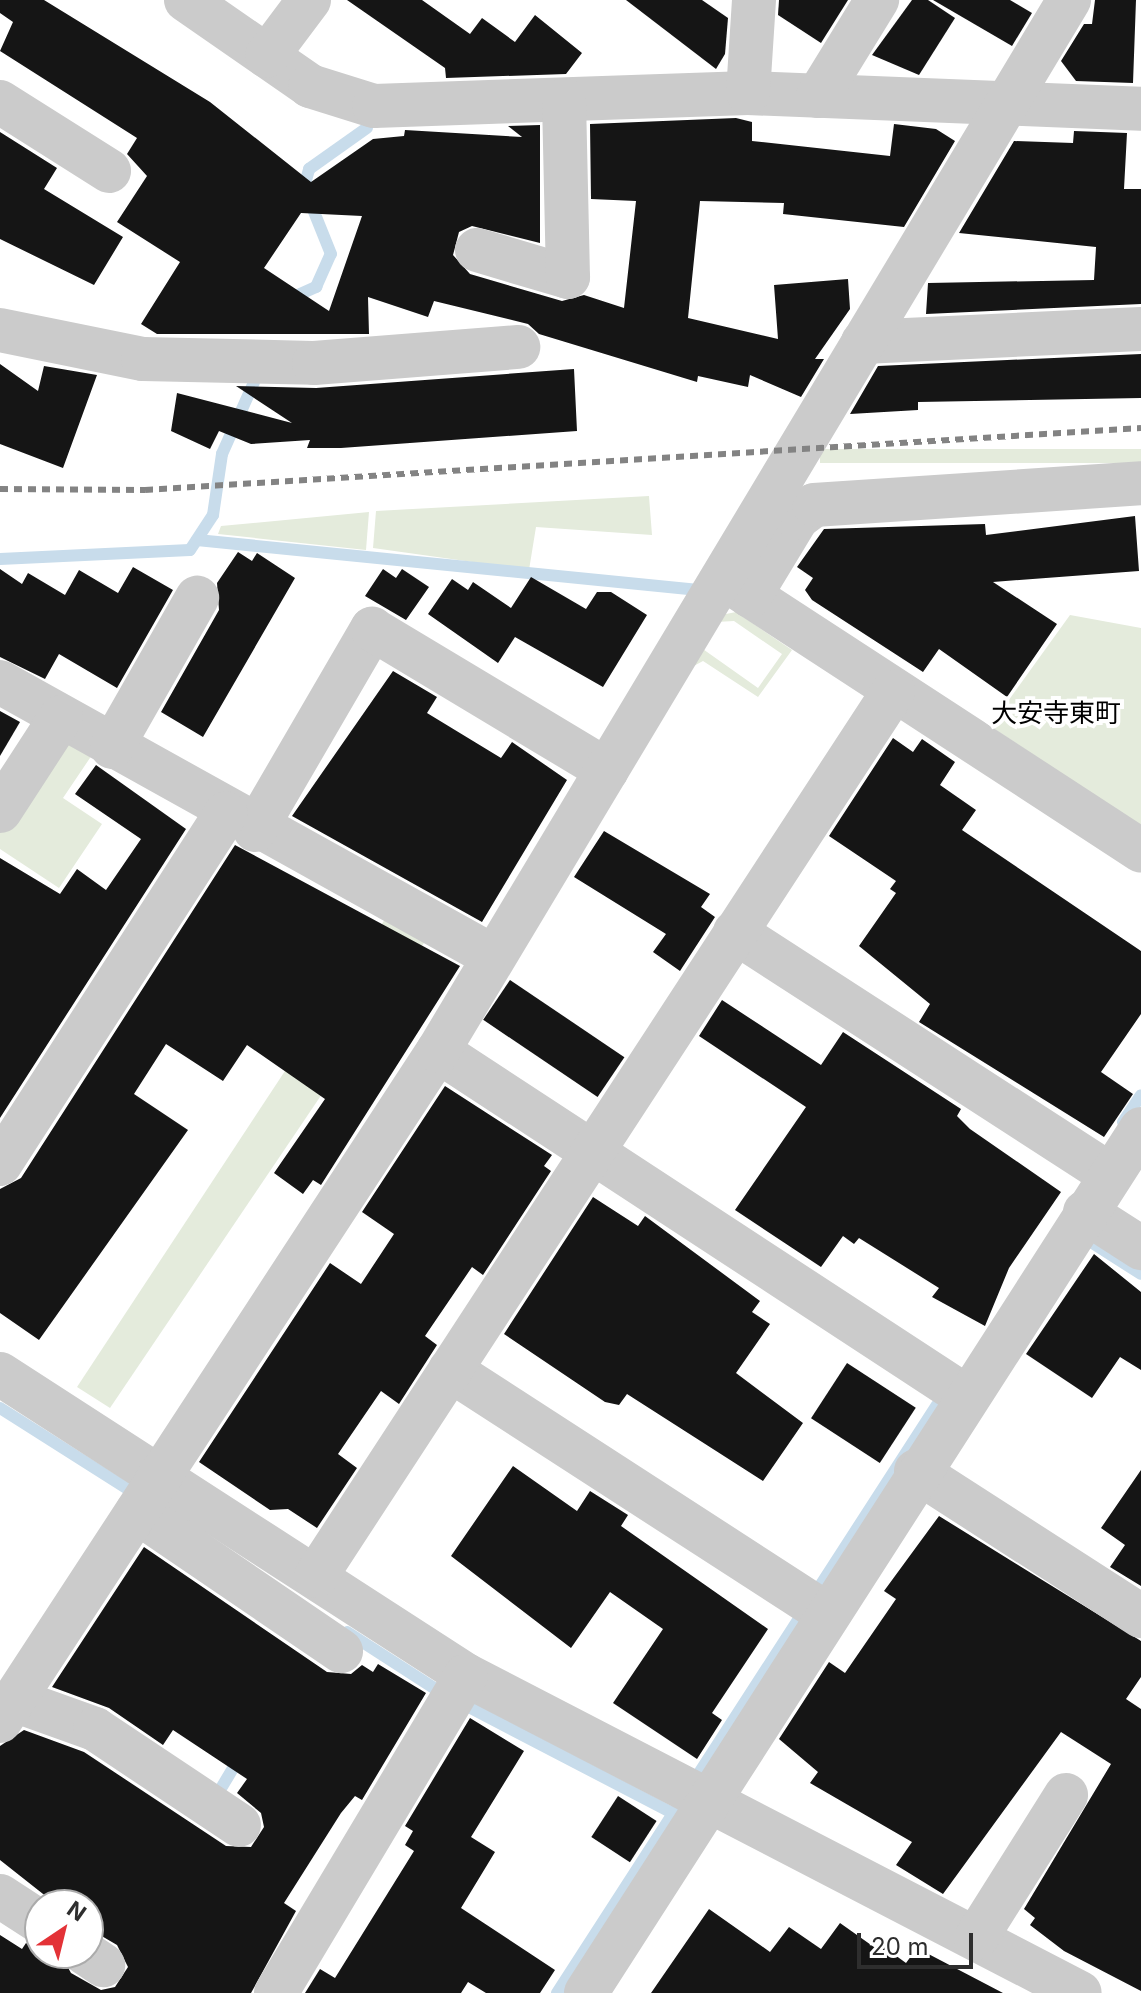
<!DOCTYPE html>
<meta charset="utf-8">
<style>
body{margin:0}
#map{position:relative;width:1141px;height:1993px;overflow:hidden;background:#fff;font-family:Inter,"Noto Sans JP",sans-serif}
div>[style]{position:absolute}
.green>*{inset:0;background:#e4ebdc;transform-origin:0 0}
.stream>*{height:12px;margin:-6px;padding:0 6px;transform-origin:6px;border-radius:6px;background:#c8dceb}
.building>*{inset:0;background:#151515;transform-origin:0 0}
.minor>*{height:44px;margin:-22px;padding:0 22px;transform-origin:22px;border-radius:22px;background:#cbcbcb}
.rail>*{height:6px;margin-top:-3px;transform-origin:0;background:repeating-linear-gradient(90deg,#838383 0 8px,transparent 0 14px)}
span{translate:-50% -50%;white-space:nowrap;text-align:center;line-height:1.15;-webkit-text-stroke:8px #fff;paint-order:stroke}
.quarter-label{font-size:26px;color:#000}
.north{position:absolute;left:24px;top:1889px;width:80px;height:80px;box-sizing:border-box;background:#fff;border:2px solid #ababab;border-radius:50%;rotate:35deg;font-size:22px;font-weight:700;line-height:32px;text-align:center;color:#2e2e2e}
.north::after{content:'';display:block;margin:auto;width:28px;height:36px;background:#e33237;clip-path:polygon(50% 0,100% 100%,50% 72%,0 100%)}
.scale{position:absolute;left:857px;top:1933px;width:116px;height:36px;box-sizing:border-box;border:4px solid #2e2e2e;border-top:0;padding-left:10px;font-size:24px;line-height:28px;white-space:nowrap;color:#2e2e2e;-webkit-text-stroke:6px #fff;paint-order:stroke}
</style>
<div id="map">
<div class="green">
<div style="left:1141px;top:449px;width:14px;height:321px;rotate:90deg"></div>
<div style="clip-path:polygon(649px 496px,652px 535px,536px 527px,529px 570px,373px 548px,376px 511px)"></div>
<div style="clip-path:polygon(369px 512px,366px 550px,218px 534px,221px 526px)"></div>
<div style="clip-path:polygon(evenodd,736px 612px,792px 650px,758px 697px,703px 661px,690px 668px,711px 617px,736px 612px,734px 621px,782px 654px,758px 688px,700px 647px,716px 622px,734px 621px)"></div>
<div style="clip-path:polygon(1070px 615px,1141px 628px,1141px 826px,990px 726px)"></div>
<div style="clip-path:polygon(76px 740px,94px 752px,63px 798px,102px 824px,59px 888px,0 849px,0 828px,56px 744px)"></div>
<div style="clip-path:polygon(391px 910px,430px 934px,110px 1408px,77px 1387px)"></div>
</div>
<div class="stream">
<div style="left:289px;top:299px;width:30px;rotate:-24deg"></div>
<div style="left:316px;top:287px;width:36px;rotate:-66deg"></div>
<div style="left:331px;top:254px;width:72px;rotate:-111.9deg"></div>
<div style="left:304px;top:187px;width:19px;rotate:-74deg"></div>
<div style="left:309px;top:169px;width:71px;rotate:-35.3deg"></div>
<div style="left:197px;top:540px;width:504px;rotate:5.69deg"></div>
<div style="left:0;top:559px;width:190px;rotate:-2.7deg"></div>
<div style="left:190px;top:550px;width:42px;rotate:-56.7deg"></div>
<div style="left:213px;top:515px;width:62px;rotate:-81.6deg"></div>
<div style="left:222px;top:454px;width:79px;rotate:-66deg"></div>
<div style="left:1123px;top:1122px;width:32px;rotate:-56deg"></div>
<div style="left:1080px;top:1235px;width:72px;rotate:32.6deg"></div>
<div style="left:0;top:1408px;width:162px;rotate:32.4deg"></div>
<div style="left:347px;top:1632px;width:111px;rotate:32.8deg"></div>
<div style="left:440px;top:1692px;width:262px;rotate:27.5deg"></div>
<div style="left:217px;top:1795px;width:47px;rotate:-59deg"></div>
<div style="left:557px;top:1993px;width:700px;rotate:-57.13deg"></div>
</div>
<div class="building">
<div style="clip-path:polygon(evenodd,0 0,44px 0,210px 102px,311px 182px,373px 139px,404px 136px,405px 130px,522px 137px,508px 126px,540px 125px,540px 243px,472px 226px,459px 232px,453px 255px,470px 274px,562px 301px,584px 295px,624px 308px,636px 201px,591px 199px,590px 124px,736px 118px,752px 122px,752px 141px,890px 156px,894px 124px,936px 129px,955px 141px,904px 227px,783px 214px,784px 203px,700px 201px,688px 318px,778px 339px,774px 285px,848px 279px,850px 309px,815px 359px,824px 359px,801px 397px,750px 375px,748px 387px,698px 376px,697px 382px,539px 334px,528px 324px,434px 301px,428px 317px,368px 297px,369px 334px,157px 334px,141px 324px,180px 262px,117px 222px,147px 176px,127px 154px,137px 138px,0 51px,13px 22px,0 13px,0 0,301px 213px,362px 216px,329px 311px,264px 268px,301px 213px)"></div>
<div style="clip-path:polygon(347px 0,422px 0,470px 34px,482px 18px,515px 42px,535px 15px,582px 53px,566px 74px,446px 78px,445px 68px)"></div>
<div style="clip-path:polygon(626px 0,702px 0,728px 18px,725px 54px,716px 69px)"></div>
<div style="clip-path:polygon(779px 0,848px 0,821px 43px,778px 15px)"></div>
<div style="clip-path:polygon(912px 0,928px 0,955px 18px,919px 75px,872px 55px)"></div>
<div style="clip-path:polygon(933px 0,1010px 0,1032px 13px,1012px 46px)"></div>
<div style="clip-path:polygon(1095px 0,1136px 0,1133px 83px,1076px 81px,1061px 61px,1084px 24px,1092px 24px)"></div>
<div style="clip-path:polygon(1074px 131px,1127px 133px,1124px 189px,1141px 189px,1141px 304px,926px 314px,928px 283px,1094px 280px,1096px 247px,959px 233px,1014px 141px,1073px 143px)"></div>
<div style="clip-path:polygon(0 132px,57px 168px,44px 189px,123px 237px,94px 285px,0 239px)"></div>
<div style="clip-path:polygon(1141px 354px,1141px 398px,918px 402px,918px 410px,850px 414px,878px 366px)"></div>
<div style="clip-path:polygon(0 364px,38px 391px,44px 366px,97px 375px,63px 468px,0 444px)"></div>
<div style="clip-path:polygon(574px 369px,577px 431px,341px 448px,307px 448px,310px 440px,251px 444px,219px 431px,210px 449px,171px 431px,177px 393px,292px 423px,236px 386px,316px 388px)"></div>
<div style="clip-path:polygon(1135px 516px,1139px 571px,993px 582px,1057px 624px,1007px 697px,939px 649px,923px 672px,812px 600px,805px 590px,813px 578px,797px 567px,824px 529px,985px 524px,986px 535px)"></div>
<div style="clip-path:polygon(238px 552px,252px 561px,257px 553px,295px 578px,203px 737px,161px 712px,219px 610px,217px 583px)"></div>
<div style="clip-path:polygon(133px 567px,173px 590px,117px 688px,59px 654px,45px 679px,0 657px,0 569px,22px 584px,28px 573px,65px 595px,79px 570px,118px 593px)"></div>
<div style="clip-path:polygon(383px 569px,396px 578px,402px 569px,429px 587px,406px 620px,365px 596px)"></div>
<div style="clip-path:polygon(531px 577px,586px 609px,597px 592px,611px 592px,647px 615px,603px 687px,515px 637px,498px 663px,428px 614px,452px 579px,468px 590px,473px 582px,511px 608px)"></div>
<div style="clip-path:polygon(393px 671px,437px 697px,427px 713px,501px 758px,512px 742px,567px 780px,482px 922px,292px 816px)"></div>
<div style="clip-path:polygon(0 711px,20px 722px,0 756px)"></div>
<div style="clip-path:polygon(893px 738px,913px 752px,922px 739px,955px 762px,940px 785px,976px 810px,962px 830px,1141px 951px,1141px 1014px,1101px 1072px,1133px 1094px,1104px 1137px,919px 1022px,930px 1004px,859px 946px,896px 893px,890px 889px,896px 881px,829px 836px)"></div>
<div style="clip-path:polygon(96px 765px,186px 829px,0 1118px,0 858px,60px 894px,77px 869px,106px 890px,141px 839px,75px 794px)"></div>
<div style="clip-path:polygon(604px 831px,710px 894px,701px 907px,715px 917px,680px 971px,653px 952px,666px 934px,574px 877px)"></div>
<div style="clip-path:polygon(235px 845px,460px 966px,321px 1185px,313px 1180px,303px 1194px,274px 1173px,325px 1099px,247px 1045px,223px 1081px,166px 1044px,134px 1094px,188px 1130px,39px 1340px,0 1313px,0 1189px,21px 1178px)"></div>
<div style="left:510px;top:980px;width:138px;height:48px;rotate:34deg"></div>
<div style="clip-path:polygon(722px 1000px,821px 1065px,843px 1032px,961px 1109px,957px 1116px,970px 1129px,1061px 1192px,1009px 1268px,985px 1326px,932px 1297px,939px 1288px,859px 1238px,854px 1244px,843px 1236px,821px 1267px,735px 1210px,806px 1107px,699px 1036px)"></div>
<div style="clip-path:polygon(445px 1086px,552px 1155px,544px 1166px,551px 1171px,483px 1275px,472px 1267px,425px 1336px,437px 1345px,399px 1404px,381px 1391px,338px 1454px,357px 1468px,317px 1528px,288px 1509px,270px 1510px,199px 1462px,330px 1263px,361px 1284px,394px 1234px,362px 1212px)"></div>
<div style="clip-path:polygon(593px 1197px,638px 1226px,645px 1216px,760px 1301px,752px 1312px,770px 1324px,736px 1373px,803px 1423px,763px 1481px,627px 1394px,619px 1405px,605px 1402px,504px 1334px)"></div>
<div style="clip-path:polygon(1094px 1254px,1141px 1292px,1141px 1370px,1120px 1357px,1092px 1398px,1026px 1354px)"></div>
<div style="left:847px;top:1363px;width:82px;height:66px;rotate:33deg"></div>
<div style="clip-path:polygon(513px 1466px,577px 1511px,590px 1491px,628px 1515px,621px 1526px,768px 1629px,712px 1713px,722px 1720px,697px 1759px,613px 1703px,663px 1629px,610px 1592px,571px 1648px,451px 1556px)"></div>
<div style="clip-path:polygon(1141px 1470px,1141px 1586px,1110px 1567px,1125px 1545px,1101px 1528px)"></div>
<div style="clip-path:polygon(939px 1516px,1141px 1641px,1141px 1677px,1126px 1699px,1141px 1709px,1141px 1991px,1064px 1951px,1030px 1925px,1035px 1918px,1024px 1909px,1111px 1764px,1061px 1732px,943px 1894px,896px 1865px,912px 1842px,810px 1783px,818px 1772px,779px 1739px,829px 1662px,845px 1673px,896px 1599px,884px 1591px)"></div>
<div style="clip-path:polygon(144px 1547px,327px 1672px,351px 1674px,362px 1665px,373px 1672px,378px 1664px,426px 1693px,362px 1800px,355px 1796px,341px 1813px,284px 1903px,296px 1911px,251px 1993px,0 1993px,0 1935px,22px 1949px,26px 1943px,40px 1953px,60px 1953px,71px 1973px,101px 1990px,115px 1987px,128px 1967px,117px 1945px,88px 1928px,88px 1905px,57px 1905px,0 1860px,0 1746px,24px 1730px,84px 1752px,226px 1846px,251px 1847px,264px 1827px,261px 1813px,237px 1793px,247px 1779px,173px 1730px,163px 1745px,109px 1708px,52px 1687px)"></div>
<div style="clip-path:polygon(470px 1718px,524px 1751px,471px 1837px,495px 1852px,461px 1908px,555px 1970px,540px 1993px,486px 1993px,468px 1982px,461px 1993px,305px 1993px,320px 1969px,335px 1978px,414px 1851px,405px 1845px,413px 1831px,405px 1826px)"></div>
<div style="left:618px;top:1796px;width:46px;height:49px;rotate:33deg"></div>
<div style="clip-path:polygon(709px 1909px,770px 1952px,789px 1927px,821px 1949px,840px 1923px,881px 1952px,884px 1947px,906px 1963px,917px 1948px,1003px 1993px,651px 1993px)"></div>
</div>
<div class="minor">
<div style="left:186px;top:0;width:151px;rotate:34.7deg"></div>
<div style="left:310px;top:86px;width:67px;rotate:17.4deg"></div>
<div style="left:374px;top:106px;width:374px;rotate:-2deg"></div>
<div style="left:748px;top:93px;width:393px;rotate:2.3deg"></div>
<div style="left:267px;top:56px;width:70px;rotate:-53.1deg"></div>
<div style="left:748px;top:93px;width:93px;rotate:-86.3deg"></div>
<div style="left:818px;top:96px;width:113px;rotate:-58.4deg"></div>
<div style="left:0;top:102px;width:129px;rotate:32.3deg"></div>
<div style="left:477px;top:250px;width:95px;rotate:16.5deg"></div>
<div style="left:568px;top:277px;width:177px;rotate:-91.3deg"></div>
<div style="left:0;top:330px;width:146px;rotate:11.5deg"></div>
<div style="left:143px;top:359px;width:171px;rotate:1.3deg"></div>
<div style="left:314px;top:363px;width:205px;rotate:-4.5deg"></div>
<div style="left:863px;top:342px;width:278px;rotate:-2.7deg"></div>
<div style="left:723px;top:578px;width:499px;rotate:33.1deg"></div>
<div style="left:750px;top:596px;width:91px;rotate:-58.9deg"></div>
<div style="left:797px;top:518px;width:21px;rotate:-37deg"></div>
<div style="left:814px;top:505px;width:328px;rotate:-3.8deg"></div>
<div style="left:0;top:682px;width:565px;rotate:29.1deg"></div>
<div style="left:112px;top:747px;width:172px;rotate:-60.3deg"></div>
<div style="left:0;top:811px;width:112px;rotate:-57deg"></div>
<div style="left:255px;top:830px;width:233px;rotate:-59.8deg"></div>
<div style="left:372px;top:629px;width:274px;rotate:31deg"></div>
<div style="left:735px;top:932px;width:447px;rotate:32.9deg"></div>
<div style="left:438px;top:1051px;width:632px;rotate:33.19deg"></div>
<div style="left:0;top:1164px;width:417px;rotate:-57.2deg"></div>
<div style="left:1085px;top:1212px;width:67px;rotate:32.7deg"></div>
<div style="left:450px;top:1370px;width:449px;rotate:32.9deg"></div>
<div style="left:0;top:1374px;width:555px;rotate:32.86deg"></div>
<div style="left:466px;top:1675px;width:691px;rotate:27.38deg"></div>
<div style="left:916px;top:1471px;width:268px;rotate:32.8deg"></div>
<div style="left:137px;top:1512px;width:247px;rotate:34.3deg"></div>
<div style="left:316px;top:1576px;width:1056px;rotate:-56.87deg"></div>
<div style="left:14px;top:1700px;width:86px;rotate:19.7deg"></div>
<div style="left:95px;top:1729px;width:173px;rotate:33.7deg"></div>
<div style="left:0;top:1721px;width:800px;rotate:-56.83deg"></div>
<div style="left:438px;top:1051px;width:1226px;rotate:-59.02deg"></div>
<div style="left:0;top:1896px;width:48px;rotate:33deg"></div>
<div style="left:976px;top:1938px;width:169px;rotate:-57.8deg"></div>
<div style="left:85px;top:1953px;width:22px;rotate:34deg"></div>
<div style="left:276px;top:1993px;width:370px;rotate:-59.1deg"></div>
<div style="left:586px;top:1993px;width:1027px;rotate:-57.28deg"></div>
</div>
<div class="rail">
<div style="left:0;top:489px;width:145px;rotate:0.4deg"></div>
<div style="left:145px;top:490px;width:998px;rotate:-3.56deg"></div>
</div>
<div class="quarter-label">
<span style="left:1056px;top:713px">大安寺東町</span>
</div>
<div class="north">N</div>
<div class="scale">20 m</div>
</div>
